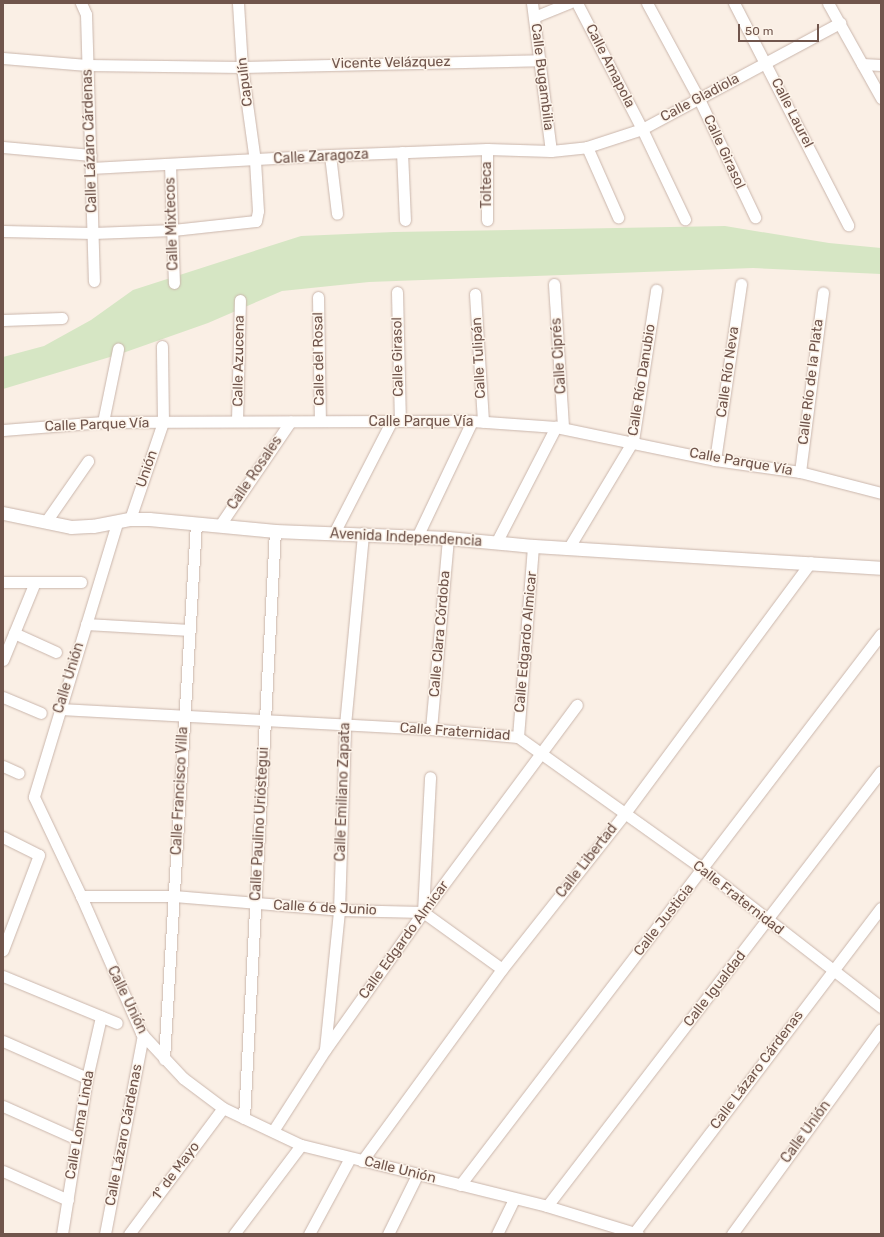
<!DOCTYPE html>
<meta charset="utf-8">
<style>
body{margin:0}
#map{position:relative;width:884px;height:1237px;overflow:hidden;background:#faefe5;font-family:Rubik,sans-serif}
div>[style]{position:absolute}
.green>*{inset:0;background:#d6e6c4}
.roads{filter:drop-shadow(0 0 1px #cab6ac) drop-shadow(0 0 1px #cab6ac)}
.minor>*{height:11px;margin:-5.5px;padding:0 5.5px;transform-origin:5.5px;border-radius:5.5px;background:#fff}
.tertiary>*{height:13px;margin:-6.5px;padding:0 6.5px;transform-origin:6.5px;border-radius:6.5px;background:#fff}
span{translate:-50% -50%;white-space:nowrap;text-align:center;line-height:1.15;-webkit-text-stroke:3px #fdf4ea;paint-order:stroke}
.street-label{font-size:14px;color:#70554c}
.frame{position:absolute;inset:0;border:4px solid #70554c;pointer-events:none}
.scale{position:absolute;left:738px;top:24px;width:81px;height:18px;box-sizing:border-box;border:2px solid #70554c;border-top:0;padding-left:5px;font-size:12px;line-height:14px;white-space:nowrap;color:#70554c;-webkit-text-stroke:3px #fdf4ea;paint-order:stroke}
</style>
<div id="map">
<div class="green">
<div style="clip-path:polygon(725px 226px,829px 243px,881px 248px,881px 274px,753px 268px,369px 282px,282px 291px,208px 323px,120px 354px,3px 389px,3px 357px,44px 346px,91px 320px,133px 290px,301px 236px,394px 232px)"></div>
</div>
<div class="roads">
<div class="minor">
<div style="left:81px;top:3px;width:12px;rotate:66deg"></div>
<div style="left:86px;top:14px;width:267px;rotate:88.3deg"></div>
<div style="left:532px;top:3px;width:149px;rotate:82.7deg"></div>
<div style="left:577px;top:3px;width:142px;rotate:62.7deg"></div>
<div style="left:642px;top:129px;width:100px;rotate:64.5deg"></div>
<div style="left:647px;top:3px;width:109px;rotate:61.6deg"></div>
<div style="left:699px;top:99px;width:131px;rotate:64.6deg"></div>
<div style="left:734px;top:3px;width:250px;rotate:62.8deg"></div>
<div style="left:828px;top:3px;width:109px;rotate:60.8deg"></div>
<div style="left:534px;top:17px;width:38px;rotate:-22deg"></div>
<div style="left:3px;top:58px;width:84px;rotate:4.8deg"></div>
<div style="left:87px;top:65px;width:155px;rotate:0.7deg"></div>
<div style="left:242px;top:67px;width:298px;rotate:-1.3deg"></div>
<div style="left:862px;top:64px;width:19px;rotate:3deg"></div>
<div style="left:3px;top:147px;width:88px;rotate:5.2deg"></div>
<div style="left:587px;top:147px;width:77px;rotate:66.1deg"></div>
<div style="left:402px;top:152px;width:68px;rotate:87.5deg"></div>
<div style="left:330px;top:155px;width:59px;rotate:83.2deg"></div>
<div style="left:170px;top:164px;width:119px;rotate:88.1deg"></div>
<div style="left:91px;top:168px;width:239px;rotate:-3.1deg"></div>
<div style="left:330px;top:155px;width:157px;rotate:-2.2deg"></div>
<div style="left:487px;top:149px;width:64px;rotate:1.8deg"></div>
<div style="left:551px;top:151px;width:36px;rotate:-6deg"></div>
<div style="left:587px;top:147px;width:58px;rotate:-18.1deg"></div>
<div style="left:642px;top:129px;width:225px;rotate:-28.2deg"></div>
<div style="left:487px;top:220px;width:71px;rotate:-90deg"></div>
<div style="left:3px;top:231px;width:90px;rotate:1.3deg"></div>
<div style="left:93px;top:233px;width:80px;rotate:-2.1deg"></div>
<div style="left:173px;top:230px;width:83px;rotate:-6.2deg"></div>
<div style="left:256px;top:221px;width:10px;rotate:-79deg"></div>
<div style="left:258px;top:211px;width:50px;rotate:-93.4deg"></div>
<div style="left:255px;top:161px;width:95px;rotate:-97.9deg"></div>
<div style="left:242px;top:67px;width:64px;rotate:-93.6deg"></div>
<div style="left:554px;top:284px;width:144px;rotate:86.4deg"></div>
<div style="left:397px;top:292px;width:129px;rotate:88.7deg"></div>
<div style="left:475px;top:294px;width:128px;rotate:86.4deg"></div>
<div style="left:318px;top:297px;width:124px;rotate:89.1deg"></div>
<div style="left:3px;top:320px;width:59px;rotate:-1.9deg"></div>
<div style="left:237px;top:421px;width:121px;rotate:-88.6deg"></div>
<div style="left:103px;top:422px;width:75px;rotate:-78.4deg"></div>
<div style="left:3px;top:430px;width:100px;rotate:-4.6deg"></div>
<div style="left:103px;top:422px;width:369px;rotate:-0.2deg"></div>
<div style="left:472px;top:421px;width:84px;rotate:4.1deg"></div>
<div style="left:556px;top:427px;width:162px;rotate:11.7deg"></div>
<div style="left:715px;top:460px;width:86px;rotate:8deg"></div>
<div style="left:800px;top:472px;width:84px;rotate:14.5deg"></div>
<div style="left:715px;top:460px;width:178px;rotate:-81.6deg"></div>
<div style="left:800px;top:472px;width:181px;rotate:-82.7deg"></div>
<div style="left:130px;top:519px;width:102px;rotate:-71.2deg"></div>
<div style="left:163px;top:422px;width:76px;rotate:-90.8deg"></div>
<div style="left:47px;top:520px;width:72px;rotate:-55.2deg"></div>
<div style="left:117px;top:523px;width:286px;rotate:106.9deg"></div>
<div style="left:34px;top:797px;width:110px;rotate:64.6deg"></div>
<div style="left:81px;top:896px;width:150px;rotate:66.3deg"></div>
<div style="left:141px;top:1033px;width:62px;rotate:47deg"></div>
<div style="left:183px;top:1078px;width:50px;rotate:36.9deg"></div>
<div style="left:223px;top:1108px;width:86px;rotate:25.4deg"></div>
<div style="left:301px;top:1145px;width:253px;rotate:13.9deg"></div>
<div style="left:547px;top:1206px;width:95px;rotate:17.1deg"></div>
<div style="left:220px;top:525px;width:125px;rotate:-55.8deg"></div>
<div style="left:334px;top:533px;width:125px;rotate:-62.8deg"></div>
<div style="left:417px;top:537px;width:128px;rotate:-64.6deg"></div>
<div style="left:496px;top:543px;width:131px;rotate:-62.7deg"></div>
<div style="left:568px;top:549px;width:126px;rotate:-59deg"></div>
<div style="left:633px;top:441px;width:153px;rotate:-81.3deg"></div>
<div style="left:3px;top:582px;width:78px"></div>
<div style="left:86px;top:624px;width:104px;rotate:3.3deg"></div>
<div style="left:14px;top:633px;width:46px;rotate:24.3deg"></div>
<div style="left:3px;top:660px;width:84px;rotate:-67.7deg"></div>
<div style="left:3px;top:697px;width:41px;rotate:22.8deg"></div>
<div style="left:60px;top:709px;width:372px;rotate:3.1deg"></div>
<div style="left:431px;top:729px;width:87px;rotate:5.3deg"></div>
<div style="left:518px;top:737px;width:227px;rotate:35.5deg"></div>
<div style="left:703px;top:869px;width:225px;rotate:37.8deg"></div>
<div style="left:431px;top:729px;width:192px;rotate:-84.9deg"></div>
<div style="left:518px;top:737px;width:192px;rotate:-85.5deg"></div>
<div style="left:3px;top:766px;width:17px;rotate:24deg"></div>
<div style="left:3px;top:837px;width:40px;rotate:26.6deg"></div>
<div style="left:39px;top:855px;width:102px;rotate:110.8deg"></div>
<div style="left:81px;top:896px;width:93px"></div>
<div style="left:174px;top:896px;width:166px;rotate:4.8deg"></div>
<div style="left:339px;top:910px;width:84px;rotate:1.4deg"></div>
<div style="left:423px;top:912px;width:97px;rotate:35.8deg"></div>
<div style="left:423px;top:912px;width:135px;rotate:-87deg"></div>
<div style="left:3px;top:976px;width:123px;rotate:22.4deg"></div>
<div style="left:3px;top:1041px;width:92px;rotate:23.8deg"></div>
<div style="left:325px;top:1049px;width:140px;rotate:-84.2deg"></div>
<div style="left:339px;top:910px;width:185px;rotate:-88.1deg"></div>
<div style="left:345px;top:725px;width:193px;rotate:-84.6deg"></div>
<div style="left:164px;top:1059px;width:537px;rotate:-86.58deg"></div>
<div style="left:3px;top:1106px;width:81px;rotate:24deg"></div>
<div style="left:244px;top:1118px;width:588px;rotate:-86.98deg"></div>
<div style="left:273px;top:1131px;width:96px;rotate:-57.3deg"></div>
<div style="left:325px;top:1050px;width:169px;rotate:-54.6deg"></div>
<div style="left:423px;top:912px;width:258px;rotate:-53.4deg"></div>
<div style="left:362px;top:1161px;width:238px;rotate:-53.9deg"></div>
<div style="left:502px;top:969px;width:199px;rotate:-51.7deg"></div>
<div style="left:625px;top:813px;width:312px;rotate:-53.5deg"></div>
<div style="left:3px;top:1171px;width:71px;rotate:24deg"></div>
<div style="left:460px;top:1185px;width:693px;rotate:-52.62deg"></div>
<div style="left:547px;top:1206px;width:548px;rotate:-52.48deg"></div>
<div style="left:634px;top:1233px;width:408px;rotate:-52.8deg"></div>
<div style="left:62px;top:1234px;width:158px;rotate:-80.9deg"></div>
<div style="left:87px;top:1078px;width:63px;rotate:-77.1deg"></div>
<div style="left:105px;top:1234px;width:203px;rotate:-79.2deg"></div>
<div style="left:129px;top:1234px;width:157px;rotate:-53.3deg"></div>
<div style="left:234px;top:1234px;width:111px;rotate:-53deg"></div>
<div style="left:309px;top:1234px;width:86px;rotate:-61.7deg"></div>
<div style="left:388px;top:1234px;width:66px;rotate:-63.8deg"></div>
<div style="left:497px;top:1234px;width:39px;rotate:-64deg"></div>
<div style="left:732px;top:1234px;width:253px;rotate:-54deg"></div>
</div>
<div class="tertiary">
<div style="left:3px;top:513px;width:69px;rotate:11.6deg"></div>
<div style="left:71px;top:527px;width:22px;rotate:-3deg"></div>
<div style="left:93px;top:526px;width:38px;rotate:-11deg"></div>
<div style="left:130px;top:519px;width:19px"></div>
<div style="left:149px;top:519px;width:127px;rotate:5.4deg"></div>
<div style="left:275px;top:531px;width:173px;rotate:2.3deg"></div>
<div style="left:448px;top:538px;width:85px;rotate:5.4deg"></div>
<div style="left:533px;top:546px;width:349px;rotate:3.6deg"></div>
</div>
</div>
<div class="street-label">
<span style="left:391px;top:63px;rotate:-1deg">Vicente Velázquez</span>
<span style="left:610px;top:66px;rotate:63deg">Calle Amapola</span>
<span style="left:542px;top:77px;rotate:83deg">Calle Bugambilia</span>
<span style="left:245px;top:82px;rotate:-97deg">Capulín</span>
<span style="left:700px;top:98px;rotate:-28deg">Calle Gladiola</span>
<span style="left:792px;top:113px;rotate:63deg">Calle Laurel</span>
<span style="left:90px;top:141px;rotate:-92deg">Calle Lázaro Cárdenas</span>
<span style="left:724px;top:152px;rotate:65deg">Calle Girasol</span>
<span style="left:321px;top:157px;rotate:-3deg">Calle Zaragoza</span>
<span style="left:487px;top:185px;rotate:-90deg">Tolteca</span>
<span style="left:172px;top:224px;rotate:-92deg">Calle Mixtecos</span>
<span style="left:559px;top:356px;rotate:-94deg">Calle Ciprés</span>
<span style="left:398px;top:357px;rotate:-91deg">Calle Girasol</span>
<span style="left:479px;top:358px;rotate:-93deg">Calle Tulipán</span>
<span style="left:319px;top:359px;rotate:-91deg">Calle del Rosal</span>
<span style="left:239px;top:361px;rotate:-89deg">Calle Azucena</span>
<span style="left:728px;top:372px;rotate:-82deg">Calle Río Neva</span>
<span style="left:642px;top:380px;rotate:-81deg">Calle Río Danubio</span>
<span style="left:811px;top:382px;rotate:-83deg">Calle Río de la Plata</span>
<span style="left:421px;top:422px">Calle Parque Vía</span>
<span style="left:97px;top:425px;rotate:-2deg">Calle Parque Vía</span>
<span style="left:741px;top:462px;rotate:10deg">Calle Parque Vía</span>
<span style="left:147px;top:469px;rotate:-71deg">Unión</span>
<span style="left:255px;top:473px;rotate:-56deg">Calle Rosales</span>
<span style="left:406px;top:538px;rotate:3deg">Avenida Independencia</span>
<span style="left:440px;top:634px;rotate:-85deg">Calle Clara Córdoba</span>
<span style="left:526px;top:642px;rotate:-85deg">Calle Edgardo Almicar</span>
<span style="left:69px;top:678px;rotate:-73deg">Calle Unión</span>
<span style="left:455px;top:732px;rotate:4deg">Calle Fraternidad</span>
<span style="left:180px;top:791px;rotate:-87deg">Calle Francisco Villa</span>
<span style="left:343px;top:792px;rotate:-88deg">Calle Emiliano Zapata</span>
<span style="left:260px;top:824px;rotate:-87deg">Calle Paulino Urióstegui</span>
<span style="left:587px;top:861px;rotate:-52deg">Calle Libertad</span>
<span style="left:738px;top:898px;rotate:38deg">Calle Fraternidad</span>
<span style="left:325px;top:908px;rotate:3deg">Calle 6 de Junio</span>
<span style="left:664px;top:920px;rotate:-52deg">Calle Justicia</span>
<span style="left:404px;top:940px;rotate:-54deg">Calle Edgardo Almicar</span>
<span style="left:715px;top:989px;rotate:-52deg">Calle Igualdad</span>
<span style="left:127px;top:1000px;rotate:64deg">Calle Unión</span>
<span style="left:757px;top:1070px;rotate:-53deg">Calle Lázaro Cárdenas</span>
<span style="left:80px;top:1125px;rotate:-80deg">Calle Loma Linda</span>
<span style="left:806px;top:1132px;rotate:-54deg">Calle Unión</span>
<span style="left:124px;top:1135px;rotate:-79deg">Calle Lázaro Cárdenas</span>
<span style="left:400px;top:1170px;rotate:14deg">Calle Unión</span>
<span style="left:176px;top:1171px;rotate:-53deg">1° de Mayo</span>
</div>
<div class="frame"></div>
<div class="scale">50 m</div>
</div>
